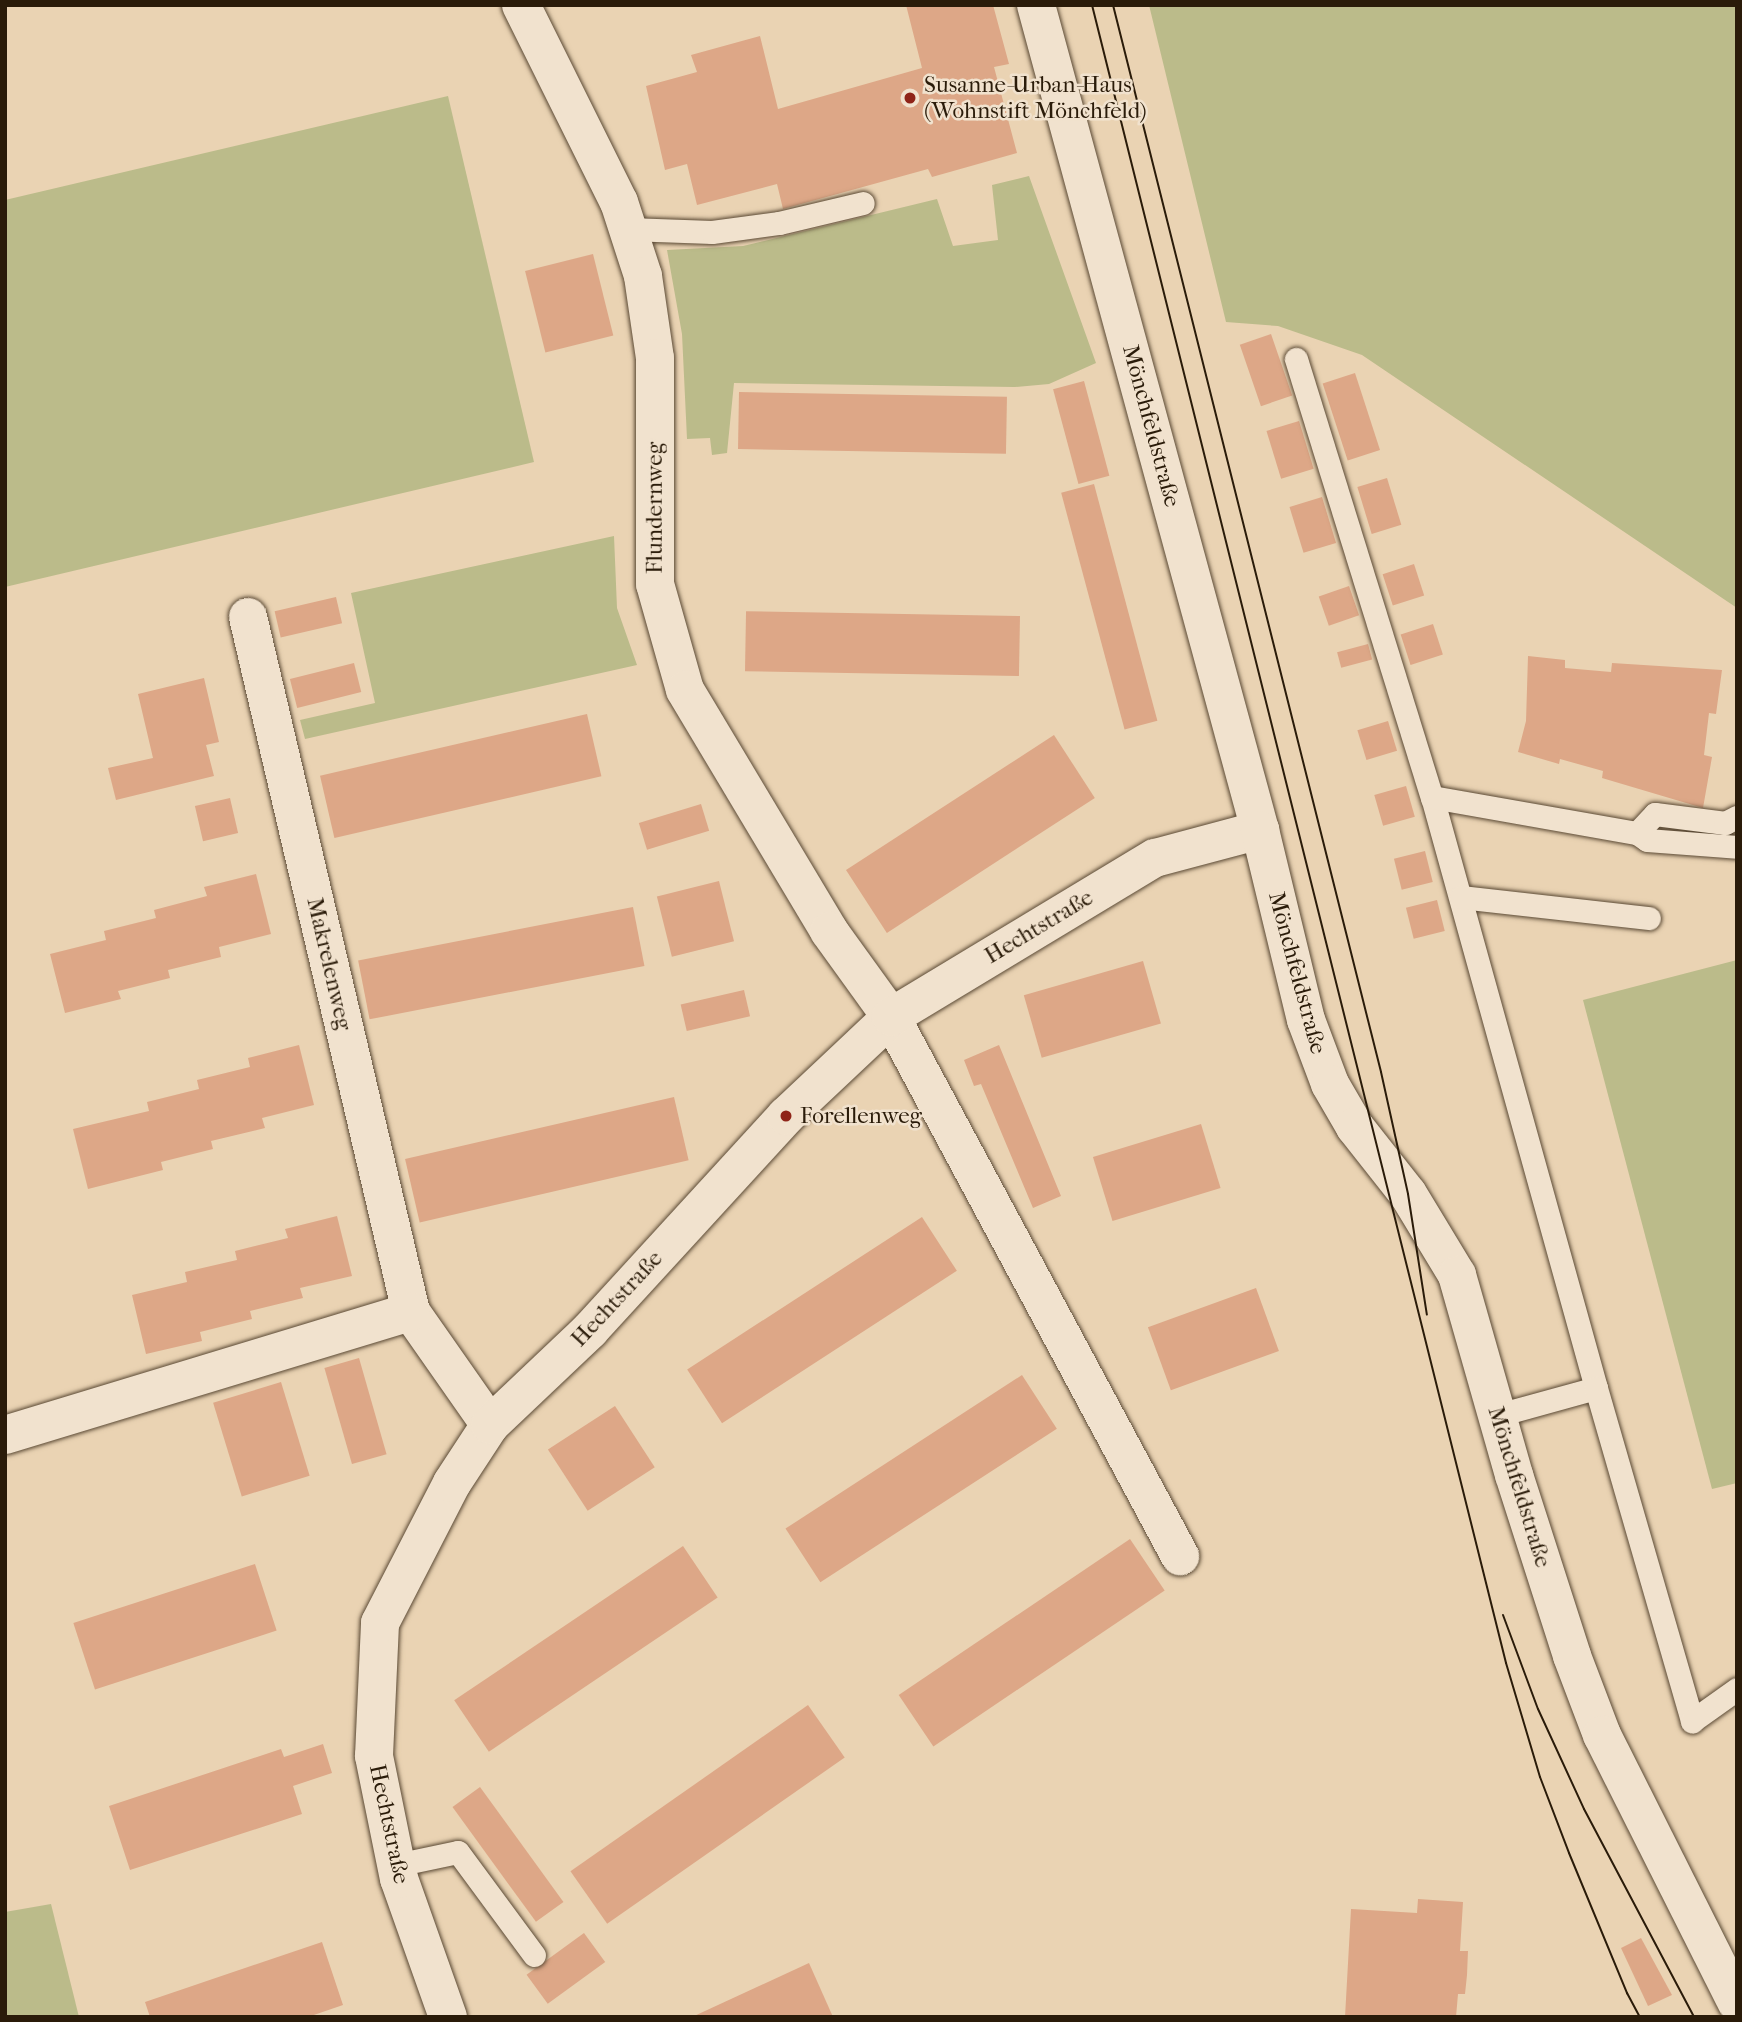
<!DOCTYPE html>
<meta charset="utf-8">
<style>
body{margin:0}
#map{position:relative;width:1742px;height:2022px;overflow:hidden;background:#ead3b3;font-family:"IM FELL French Canon",serif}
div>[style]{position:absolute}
.green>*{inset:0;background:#bbbb8a}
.building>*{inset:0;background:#dda787;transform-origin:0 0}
.roads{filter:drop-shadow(0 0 2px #5a4934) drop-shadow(0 0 2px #5a4934)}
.lane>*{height:23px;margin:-11.5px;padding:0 11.5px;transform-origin:11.5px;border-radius:11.5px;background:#f1e2ce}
.street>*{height:38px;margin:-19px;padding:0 19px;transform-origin:19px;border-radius:19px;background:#f1e2ce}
.secondary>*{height:38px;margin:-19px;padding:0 19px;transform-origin:19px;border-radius:19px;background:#f1e2ce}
.tram>*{height:2px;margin:-1px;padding:0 1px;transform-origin:1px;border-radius:1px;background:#2a1b09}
.dots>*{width:19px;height:19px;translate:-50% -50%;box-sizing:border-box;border:4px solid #f1e2ce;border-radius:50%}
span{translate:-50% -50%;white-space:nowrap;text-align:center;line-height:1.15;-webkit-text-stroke:5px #f1e2ce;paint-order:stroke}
.poi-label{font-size:23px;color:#2a1b09}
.left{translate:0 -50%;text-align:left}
.street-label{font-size:23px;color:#2a1b09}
.frame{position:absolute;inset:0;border:7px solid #2a1b09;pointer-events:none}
</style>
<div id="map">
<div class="green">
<div style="clip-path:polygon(1149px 5px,1737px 5px,1737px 608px,1362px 355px,1278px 326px,1226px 322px)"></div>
<div style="clip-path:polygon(448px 96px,534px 462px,5px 587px,5px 200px)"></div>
<div style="clip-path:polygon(1029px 176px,1096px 363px,1049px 384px,1015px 387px,734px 383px,727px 453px,712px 455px,710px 438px,687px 439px,682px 334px,667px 250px,743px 246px,937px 199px,953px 246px,998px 240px,992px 185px)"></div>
<div style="clip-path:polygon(614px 536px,617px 608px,637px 665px,305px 739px,300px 720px,375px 703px,351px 593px)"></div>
<div style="clip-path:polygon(1737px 960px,1737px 1483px,1712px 1489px,1583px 1000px)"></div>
<div style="clip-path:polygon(51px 1904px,79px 2017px,5px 2017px,5px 1912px)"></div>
</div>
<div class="building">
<div style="clip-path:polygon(906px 5px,993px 5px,1009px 64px,994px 67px,1017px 153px,932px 177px,928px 169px,783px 209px,777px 184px,697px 205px,687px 164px,665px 170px,646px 86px,697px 72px,691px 55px,760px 36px,778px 109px,922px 68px)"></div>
<div style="left:593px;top:254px;width:84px;height:70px;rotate:76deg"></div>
<div style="left:1271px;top:334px;width:65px;height:33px;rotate:71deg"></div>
<div style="left:1355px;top:373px;width:81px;height:34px;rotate:72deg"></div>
<div style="left:1084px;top:381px;width:98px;height:32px;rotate:75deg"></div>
<div style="left:739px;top:392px;width:268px;height:57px;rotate:1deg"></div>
<div style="left:1299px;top:421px;width:50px;height:34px;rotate:73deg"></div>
<div style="left:1387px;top:478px;width:49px;height:31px;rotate:73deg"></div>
<div style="left:1094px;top:484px;width:245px;height:34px;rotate:75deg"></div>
<div style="left:1322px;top:497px;width:48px;height:34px;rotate:73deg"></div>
<div style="left:1414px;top:564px;width:33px;height:33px;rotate:72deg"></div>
<div style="left:1349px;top:586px;width:31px;height:32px;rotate:71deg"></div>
<div style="left:336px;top:597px;width:27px;height:63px;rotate:77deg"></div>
<div style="left:1020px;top:616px;width:60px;height:274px;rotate:91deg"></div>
<div style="left:1433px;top:624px;width:32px;height:34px;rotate:72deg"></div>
<div style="left:1368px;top:644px;width:16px;height:32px;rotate:75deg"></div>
<div style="clip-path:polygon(1528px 656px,1565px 660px,1565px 668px,1611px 672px,1612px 663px,1722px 670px,1716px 714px,1709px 713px,1704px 755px,1712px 757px,1703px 808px,1602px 778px,1603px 771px,1560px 759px,1559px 764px,1518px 752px,1526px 721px)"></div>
<div style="left:354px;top:663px;width:30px;height:66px;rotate:76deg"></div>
<div style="clip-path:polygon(204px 678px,219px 742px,206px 745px,214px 776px,116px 800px,108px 768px,153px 758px,138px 694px)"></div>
<div style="left:587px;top:714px;width:64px;height:274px;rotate:77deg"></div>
<div style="left:1388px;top:721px;width:31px;height:32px;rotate:73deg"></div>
<div style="left:1054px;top:735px;width:75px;height:248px;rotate:57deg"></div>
<div style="left:1406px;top:786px;width:32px;height:33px;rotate:74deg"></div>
<div style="left:230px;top:798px;width:36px;height:36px;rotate:77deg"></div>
<div style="left:701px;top:804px;width:28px;height:65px;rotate:73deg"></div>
<div style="left:1425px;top:851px;width:32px;height:32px;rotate:76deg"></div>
<div style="clip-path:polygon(256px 874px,271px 934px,219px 947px,221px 957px,168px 970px,170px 978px,118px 991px,121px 999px,65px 1013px,50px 954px,106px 940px,104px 931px,156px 918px,154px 910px,207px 896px,204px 887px)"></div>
<div style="left:719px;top:881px;width:62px;height:64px;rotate:76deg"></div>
<div style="left:1437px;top:900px;width:32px;height:32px;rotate:76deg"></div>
<div style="left:633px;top:907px;width:60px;height:280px;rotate:79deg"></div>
<div style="left:1143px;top:961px;width:65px;height:124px;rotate:74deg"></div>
<div style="left:744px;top:990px;width:27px;height:65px;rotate:77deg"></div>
<div style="clip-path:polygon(299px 1045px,314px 1105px,262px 1118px,265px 1128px,211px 1141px,213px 1149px,161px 1162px,163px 1170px,88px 1189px,73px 1129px,149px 1111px,147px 1102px,199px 1089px,197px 1080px,250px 1067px,248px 1058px)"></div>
<div style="clip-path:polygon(999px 1045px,1061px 1196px,1033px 1208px,981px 1084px,974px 1086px,964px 1060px)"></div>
<div style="left:674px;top:1097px;width:65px;height:276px;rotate:77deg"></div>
<div style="left:1201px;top:1124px;width:67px;height:113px;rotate:73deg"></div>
<div style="clip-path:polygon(337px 1216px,352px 1276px,300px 1288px,303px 1298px,250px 1311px,252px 1319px,200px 1332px,202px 1341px,146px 1354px,132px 1295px,187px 1282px,185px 1272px,237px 1260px,235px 1251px,288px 1238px,285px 1229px)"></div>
<div style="left:922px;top:1217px;width:64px;height:280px;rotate:57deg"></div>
<div style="left:1256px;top:1288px;width:67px;height:115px;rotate:70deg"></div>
<div style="left:359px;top:1358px;width:100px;height:36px;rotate:74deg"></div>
<div style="left:1022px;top:1375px;width:64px;height:282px;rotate:57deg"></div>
<div style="left:281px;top:1382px;width:98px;height:71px;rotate:73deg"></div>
<div style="left:615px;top:1406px;width:73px;height:80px;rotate:57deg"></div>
<div style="left:1130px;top:1539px;width:62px;height:279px;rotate:56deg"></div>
<div style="left:683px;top:1546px;width:62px;height:276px;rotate:56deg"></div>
<div style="left:255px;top:1564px;width:70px;height:191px;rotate:72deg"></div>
<div style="left:808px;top:1705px;width:64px;height:290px;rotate:55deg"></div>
<div style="clip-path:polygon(323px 1744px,332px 1773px,293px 1786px,302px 1814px,130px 1870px,109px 1806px,281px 1749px,284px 1757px)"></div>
<div style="left:480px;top:1787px;width:142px;height:34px;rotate:54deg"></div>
<div style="clip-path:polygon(1418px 1899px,1463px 1902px,1460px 1951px,1468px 1951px,1467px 1975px,1465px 1994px,1458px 1994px,1456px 2017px,1345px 2017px,1351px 1909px,1417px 1913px)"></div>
<div style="left:584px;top:1933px;width:36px;height:71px;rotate:54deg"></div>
<div style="clip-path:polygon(1641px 1938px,1672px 1995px,1648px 2006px,1621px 1948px)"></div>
<div style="clip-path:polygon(322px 1942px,343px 2005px,308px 2017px,150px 2017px,145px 2002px)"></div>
<div style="clip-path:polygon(809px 1963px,833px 2017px,692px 2017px)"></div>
</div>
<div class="roads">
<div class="lane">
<div style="left:628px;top:229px;width:84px;rotate:2deg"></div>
<div style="left:712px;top:232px;width:68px;rotate:-7.7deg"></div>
<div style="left:779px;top:223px;width:86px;rotate:-13.4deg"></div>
<div style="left:1296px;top:359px;width:459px;rotate:72.8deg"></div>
<div style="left:1432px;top:797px;width:613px;rotate:74.49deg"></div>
<div style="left:1596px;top:1388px;width:102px;rotate:164.6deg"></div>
<div style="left:1432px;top:797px;width:208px;rotate:10deg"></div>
<div style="left:1637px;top:833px;width:12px;rotate:35deg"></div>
<div style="left:1647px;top:840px;width:90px;rotate:4.4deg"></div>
<div style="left:1637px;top:833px;width:26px;rotate:-47deg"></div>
<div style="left:1655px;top:814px;width:71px;rotate:7.3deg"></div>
<div style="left:1725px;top:823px;width:13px;rotate:-27deg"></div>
<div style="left:1461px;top:897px;width:189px;rotate:6.4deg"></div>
<div style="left:1596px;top:1388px;width:347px;rotate:73.9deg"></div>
<div style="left:1692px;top:1721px;width:55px;rotate:-35.4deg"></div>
<div style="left:396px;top:1865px;width:63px;rotate:-11.8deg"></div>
<div style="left:458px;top:1852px;width:128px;rotate:53.6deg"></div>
</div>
<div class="street">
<div style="left:521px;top:5px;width:220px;rotate:63.6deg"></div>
<div style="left:619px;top:202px;width:78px;rotate:72deg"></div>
<div style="left:643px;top:276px;width:83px;rotate:81.7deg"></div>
<div style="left:655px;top:358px;width:226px;rotate:90deg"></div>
<div style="left:655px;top:584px;width:110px;rotate:74.2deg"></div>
<div style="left:685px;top:690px;width:281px;rotate:59.1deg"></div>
<div style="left:829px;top:931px;width:106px;rotate:54.2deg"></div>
<div style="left:891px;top:1017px;width:612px;rotate:61.8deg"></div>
<div style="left:248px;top:617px;width:714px;rotate:76.8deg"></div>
<div style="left:411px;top:1312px;width:138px;rotate:55deg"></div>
<div style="left:5px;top:1435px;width:424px;rotate:-16.9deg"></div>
<div style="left:448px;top:2017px;width:146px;rotate:-109.5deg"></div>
<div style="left:399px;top:1879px;width:126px;rotate:-101.5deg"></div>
<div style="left:374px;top:1756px;width:133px;rotate:-87.4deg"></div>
<div style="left:380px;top:1623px;width:157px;rotate:-62.8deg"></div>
<div style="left:452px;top:1483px;width:69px;rotate:-56.8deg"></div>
<div style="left:490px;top:1425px;width:138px;rotate:-43.5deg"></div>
<div style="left:590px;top:1330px;width:290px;rotate:-47.5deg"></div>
<div style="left:786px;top:1116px;width:144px;rotate:-43.3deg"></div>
<div style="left:891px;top:1017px;width:308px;rotate:-31.1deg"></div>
<div style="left:1155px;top:858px;width:109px;rotate:-14.9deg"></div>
</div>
<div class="secondary">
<div style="left:1036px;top:5px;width:855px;rotate:74.81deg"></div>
<div style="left:1260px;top:830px;width:195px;rotate:76.4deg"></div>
<div style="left:1306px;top:1020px;width:68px;rotate:69.4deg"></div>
<div style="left:1330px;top:1084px;width:50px;rotate:59.8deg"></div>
<div style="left:1355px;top:1127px;width:85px;rotate:51.7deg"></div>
<div style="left:1408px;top:1194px;width:95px;rotate:58.8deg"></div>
<div style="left:1457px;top:1275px;width:208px;rotate:74.1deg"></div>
<div style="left:1514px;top:1475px;width:190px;rotate:72.2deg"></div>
<div style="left:1572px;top:1656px;width:85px;rotate:69.2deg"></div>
<div style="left:1602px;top:1735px;width:300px;rotate:63.3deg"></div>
</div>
</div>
<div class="tram">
<div style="left:1092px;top:5px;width:1709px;rotate:75.98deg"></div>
<div style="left:1506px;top:1663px;width:119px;rotate:73.4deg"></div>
<div style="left:1540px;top:1777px;width:81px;rotate:69.1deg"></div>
<div style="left:1569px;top:1853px;width:152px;rotate:67.5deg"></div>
<div style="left:1627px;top:1993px;width:27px;rotate:62deg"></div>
<div style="left:1113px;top:5px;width:1100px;rotate:75.9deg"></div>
<div style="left:1381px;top:1072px;width:125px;rotate:77.5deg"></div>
<div style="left:1408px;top:1194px;width:122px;rotate:81.1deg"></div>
<div style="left:1503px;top:1615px;width:100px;rotate:69.6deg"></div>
<div style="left:1538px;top:1709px;width:110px;rotate:65.3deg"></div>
<div style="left:1584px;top:1809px;width:235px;rotate:62.1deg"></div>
</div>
<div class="dots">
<div style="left:910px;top:98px;background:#8f2418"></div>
<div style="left:786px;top:1116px;background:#8f2418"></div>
</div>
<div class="poi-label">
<span class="left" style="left:924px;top:98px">Susanne-Urban-Haus<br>(Wohnstift Mönchfeld)</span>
<span class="left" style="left:800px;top:1116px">Forellenweg</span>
</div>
<div class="street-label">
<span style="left:1151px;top:426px;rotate:75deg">Mönchfeldstraße</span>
<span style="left:655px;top:508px;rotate:-90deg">Flundernweg</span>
<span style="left:1039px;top:927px;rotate:-31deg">Hechtstraße</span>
<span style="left:329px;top:964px;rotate:77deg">Makrelenweg</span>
<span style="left:1297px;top:973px;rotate:75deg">Mönchfeldstraße</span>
<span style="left:617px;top:1299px;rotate:-47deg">Hechtstraße</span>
<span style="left:1519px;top:1487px;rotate:73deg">Mönchfeldstraße</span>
<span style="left:389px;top:1824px;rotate:78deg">Hechtstraße</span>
</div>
<div class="frame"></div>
</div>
